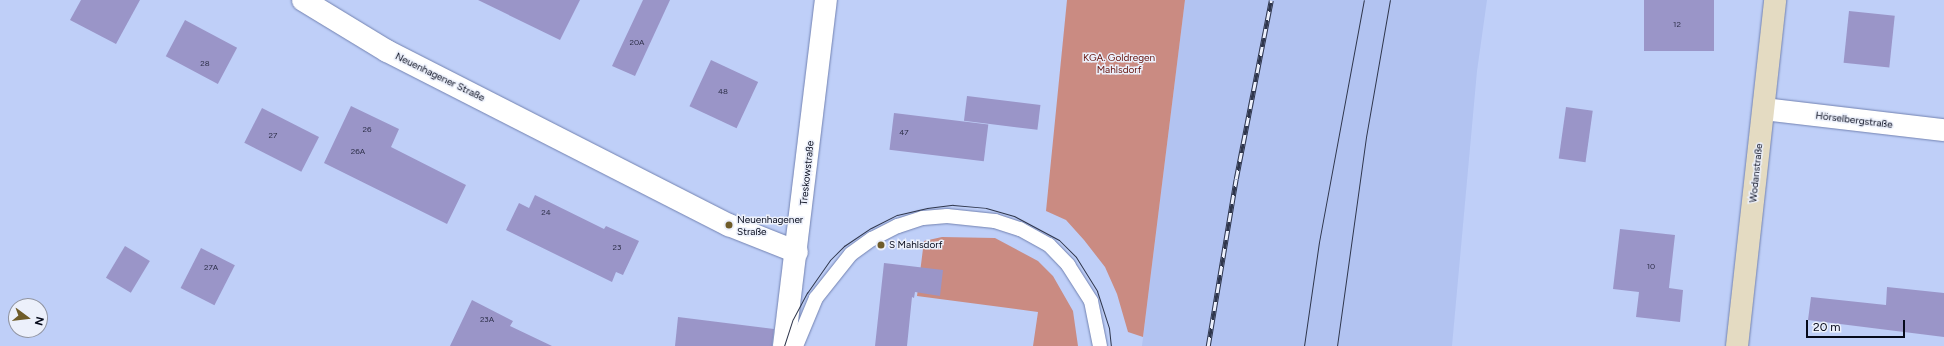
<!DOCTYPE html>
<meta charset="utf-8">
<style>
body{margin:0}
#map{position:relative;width:1944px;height:346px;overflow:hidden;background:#bfcff8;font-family:Figtree,sans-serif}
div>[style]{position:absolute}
.built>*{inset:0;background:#b2c3f1}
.green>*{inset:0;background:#ca8b82}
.building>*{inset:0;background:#9a95c8;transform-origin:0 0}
.roads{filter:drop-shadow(0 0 1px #7282b1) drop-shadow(0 0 1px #7282b1)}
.lane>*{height:14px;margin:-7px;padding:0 7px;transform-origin:7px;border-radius:7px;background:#fff}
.street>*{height:22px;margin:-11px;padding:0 11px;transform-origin:11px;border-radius:11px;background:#fff}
.secondary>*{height:22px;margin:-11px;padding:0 11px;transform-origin:11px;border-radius:11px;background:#e4dbc2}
.tram>*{height:1px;margin:-0.5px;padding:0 0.5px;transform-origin:0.5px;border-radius:0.5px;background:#2f364c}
.rail>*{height:4.5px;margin-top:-2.25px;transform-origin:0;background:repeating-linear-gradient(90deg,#ecf0fb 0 9px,#2f364c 0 18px);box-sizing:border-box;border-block:1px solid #2f364c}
.dots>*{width:11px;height:11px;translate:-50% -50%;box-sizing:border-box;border:2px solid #ecf0fb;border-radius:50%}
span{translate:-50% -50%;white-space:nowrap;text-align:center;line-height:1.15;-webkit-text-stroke:3px #ecf0fb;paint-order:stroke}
.number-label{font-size:8px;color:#2b2d46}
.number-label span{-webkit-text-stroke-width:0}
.park-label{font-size:10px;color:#64110b}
.street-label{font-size:10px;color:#060a1b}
.poi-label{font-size:10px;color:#060a1b}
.left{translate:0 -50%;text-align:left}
.north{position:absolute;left:8px;top:298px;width:40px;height:40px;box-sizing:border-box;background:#ecf0fb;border:1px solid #9094a1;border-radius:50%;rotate:105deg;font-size:11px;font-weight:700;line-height:16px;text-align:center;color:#060a1b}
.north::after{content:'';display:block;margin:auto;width:14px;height:18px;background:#6f5c2a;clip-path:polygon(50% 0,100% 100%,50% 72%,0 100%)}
.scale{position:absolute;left:1806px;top:320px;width:99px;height:18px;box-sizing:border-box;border:2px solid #060a1b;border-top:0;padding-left:5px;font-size:12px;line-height:14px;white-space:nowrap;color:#060a1b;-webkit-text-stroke:3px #ecf0fb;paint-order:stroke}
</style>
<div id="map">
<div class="built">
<div style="clip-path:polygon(1185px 0,1487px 0,1477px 71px,1452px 346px,1142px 346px)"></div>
</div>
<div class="green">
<div style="clip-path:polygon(1067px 0,1185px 0,1143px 337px,1128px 332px,1117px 294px,1105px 267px,1084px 240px,1066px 220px,1046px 211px)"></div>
<div style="clip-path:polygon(942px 237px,995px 238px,1038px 261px,1053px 276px,1073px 311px,1078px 346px,1033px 346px,1038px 312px,917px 296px,924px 241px)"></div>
</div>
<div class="building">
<div style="clip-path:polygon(81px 0,140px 0,116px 44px,70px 20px)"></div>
<div style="clip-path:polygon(478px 0,580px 0,560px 40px)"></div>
<div style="clip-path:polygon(643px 0,670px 0,635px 76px,612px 66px)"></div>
<div style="left:1644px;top:0;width:70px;height:51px"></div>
<div style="left:1849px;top:11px;width:46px;height:52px;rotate:6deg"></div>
<div style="left:185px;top:20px;width:59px;height:41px;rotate:28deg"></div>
<div style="left:711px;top:60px;width:52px;height:51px;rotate:25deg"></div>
<div style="left:967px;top:96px;width:74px;height:25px;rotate:7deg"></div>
<div style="clip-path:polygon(351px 106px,399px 129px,391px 147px,466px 185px,447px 224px,324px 163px)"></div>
<div style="left:1566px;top:107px;width:27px;height:52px;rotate:8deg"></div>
<div style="left:262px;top:108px;width:64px;height:39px;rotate:27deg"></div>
<div style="left:894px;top:113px;width:95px;height:37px;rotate:7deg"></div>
<div style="clip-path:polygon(535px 195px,604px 229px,606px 226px,639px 241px,623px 275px,616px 272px,612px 282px,506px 230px,519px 203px,529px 208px)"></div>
<div style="clip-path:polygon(1620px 229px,1675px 235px,1669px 288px,1683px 290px,1680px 322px,1636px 317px,1639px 292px,1613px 289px)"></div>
<div style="left:125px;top:246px;width:29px;height:37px;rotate:31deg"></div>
<div style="left:201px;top:248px;width:38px;height:45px;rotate:27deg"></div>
<div style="clip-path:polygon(884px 263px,943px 270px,940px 296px,915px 292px,914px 298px,912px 297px,907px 346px,875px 346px)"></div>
<div style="clip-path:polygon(1887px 287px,1944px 293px,1944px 337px,1808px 320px,1811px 297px,1886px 305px)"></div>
<div style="clip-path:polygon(472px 300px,513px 321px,510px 326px,552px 346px,450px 346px)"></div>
<div style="clip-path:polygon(678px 317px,774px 329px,772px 346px,675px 346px)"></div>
</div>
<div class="roads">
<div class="lane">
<div style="left:796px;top:346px;width:52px;rotate:-67.4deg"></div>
<div style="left:816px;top:298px;width:56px;rotate:-51.5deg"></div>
<div style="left:851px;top:254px;width:26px;rotate:-36deg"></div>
<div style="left:872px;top:239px;width:29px;rotate:-27deg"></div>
<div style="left:898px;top:226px;width:26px;rotate:-18deg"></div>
<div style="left:923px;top:218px;width:24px;rotate:-5deg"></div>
<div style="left:947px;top:216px;width:48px;rotate:5.9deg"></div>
<div style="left:995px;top:221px;width:26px;rotate:18deg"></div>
<div style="left:1020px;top:229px;width:33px;rotate:29deg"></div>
<div style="left:1049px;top:245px;width:28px;rotate:46deg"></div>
<div style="left:1068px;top:265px;width:43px;rotate:57.4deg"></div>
<div style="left:1091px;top:301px;width:46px;rotate:78.7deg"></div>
</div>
<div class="street">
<div style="left:303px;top:0;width:98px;rotate:31.3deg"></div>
<div style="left:387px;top:51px;width:384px;rotate:27deg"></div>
<div style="left:729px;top:225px;width:73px;rotate:21.7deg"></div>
<div style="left:1764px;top:109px;width:181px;rotate:6.7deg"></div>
<div style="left:784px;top:346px;width:349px;rotate:-83.1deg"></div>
</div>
<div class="secondary">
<div style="left:1737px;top:346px;width:348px;rotate:-83.7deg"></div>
</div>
</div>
<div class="tram">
<div style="left:784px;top:346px;width:28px;rotate:-72deg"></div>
<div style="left:793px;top:319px;width:30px;rotate:-62deg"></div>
<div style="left:807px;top:293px;width:40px;rotate:-55.1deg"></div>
<div style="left:830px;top:260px;width:20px;rotate:-45deg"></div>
<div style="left:844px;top:246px;width:32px;rotate:-34deg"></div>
<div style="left:871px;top:228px;width:29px;rotate:-27deg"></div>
<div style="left:897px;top:215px;width:31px;rotate:-13deg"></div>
<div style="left:927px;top:208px;width:26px;rotate:-7deg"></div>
<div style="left:953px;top:205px;width:33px;rotate:5deg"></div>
<div style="left:986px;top:208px;width:29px;rotate:16deg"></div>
<div style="left:1014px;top:216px;width:51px;rotate:28.1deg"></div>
<div style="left:1059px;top:240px;width:24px;rotate:45deg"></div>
<div style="left:1076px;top:257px;width:40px;rotate:58deg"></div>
<div style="left:1097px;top:291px;width:39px;rotate:72deg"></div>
<div style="left:1109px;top:328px;width:18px;rotate:84deg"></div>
<div style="left:1304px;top:346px;width:105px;rotate:-81.8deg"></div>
<div style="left:1319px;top:242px;width:246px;rotate:-79.5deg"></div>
<div style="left:1337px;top:346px;width:211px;rotate:-82.1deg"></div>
<div style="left:1366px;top:137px;width:139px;rotate:-80.1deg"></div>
</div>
<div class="rail">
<div style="left:1208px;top:346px;width:169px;rotate:-80.5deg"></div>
<div style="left:1236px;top:179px;width:182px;rotate:-78.9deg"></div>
</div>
<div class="dots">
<div style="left:729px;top:225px;background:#6f5c2a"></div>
<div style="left:881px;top:245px;background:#6f5c2a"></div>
</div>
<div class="number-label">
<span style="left:1677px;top:25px">12</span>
<span style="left:637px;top:43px">20A</span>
<span style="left:205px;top:64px">28</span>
<span style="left:723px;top:92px">48</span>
<span style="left:367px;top:130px">26</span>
<span style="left:904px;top:133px">47</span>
<span style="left:273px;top:136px">27</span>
<span style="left:358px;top:152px">26A</span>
<span style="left:546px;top:213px">24</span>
<span style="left:617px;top:248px">23</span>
<span style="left:1651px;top:267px">10</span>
<span style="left:211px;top:268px">27A</span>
<span style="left:487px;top:320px">23A</span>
</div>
<div class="park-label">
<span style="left:1119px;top:63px">KGA. Goldregen<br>Mahlsdorf</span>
</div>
<div class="street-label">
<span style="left:440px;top:77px;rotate:26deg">Neuenhagener Straße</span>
<span style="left:1854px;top:120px;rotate:7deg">Hörselbergstraße</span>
<span style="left:807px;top:173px;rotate:-84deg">Treskowstraße</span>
<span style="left:1756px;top:173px;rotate:-84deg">Wodanstraße</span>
</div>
<div class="poi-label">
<span class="left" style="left:737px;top:225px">Neuenhagener<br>Straße</span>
<span class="left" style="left:889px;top:245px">S Mahlsdorf</span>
</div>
<div class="north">N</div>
<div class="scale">20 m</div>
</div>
